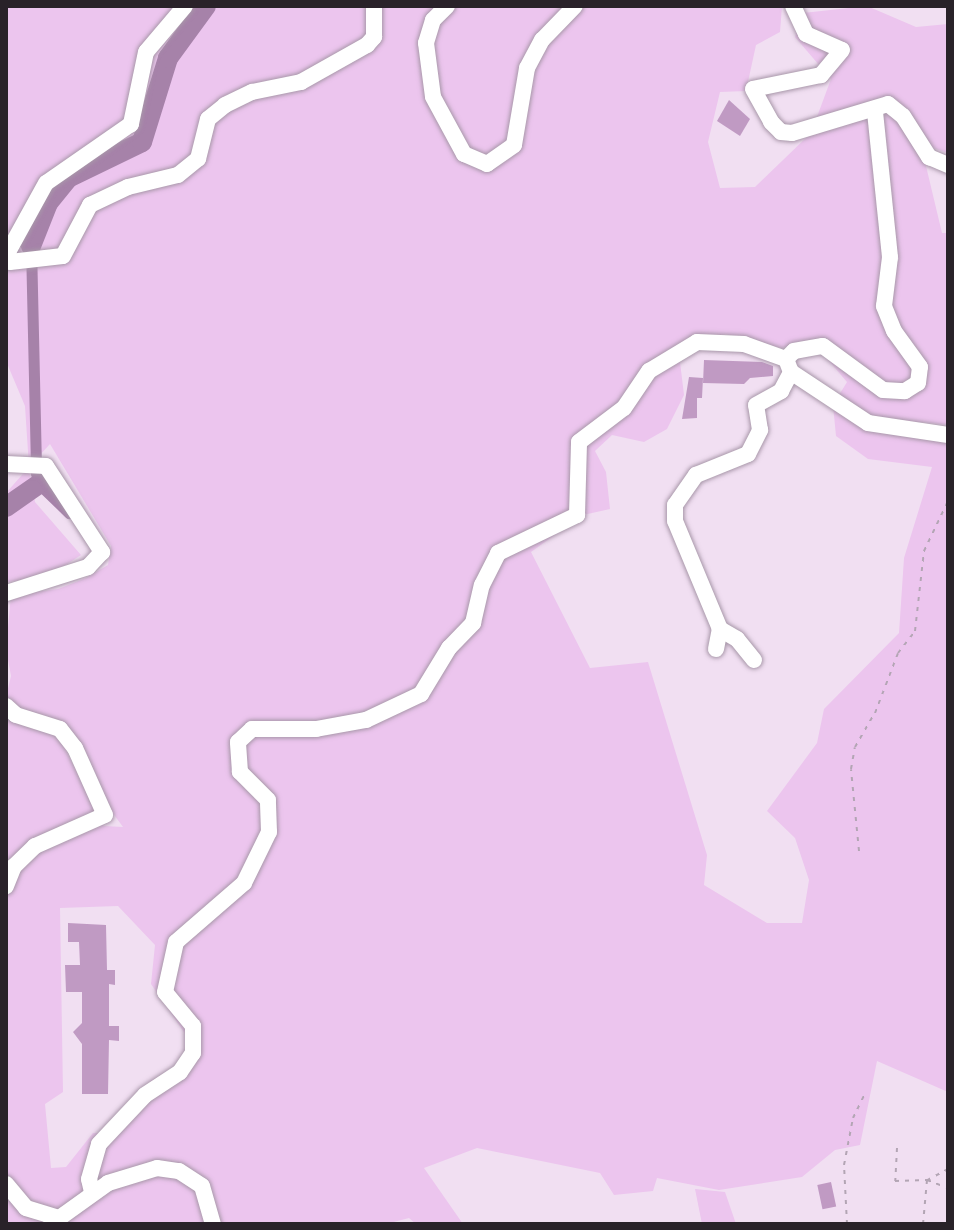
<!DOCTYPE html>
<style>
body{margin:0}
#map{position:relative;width:954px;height:1230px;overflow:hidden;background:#f1dff2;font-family:"PT Sans Narrow",sans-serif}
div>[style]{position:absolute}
.green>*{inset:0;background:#ecc5ee}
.stream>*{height:3px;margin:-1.5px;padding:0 1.5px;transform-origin:1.5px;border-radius:1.5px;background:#a682a9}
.canal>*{height:11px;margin:-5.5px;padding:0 5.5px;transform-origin:5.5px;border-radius:5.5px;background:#a682a9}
.river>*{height:20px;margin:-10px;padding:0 10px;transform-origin:10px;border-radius:10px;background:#a682a9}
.building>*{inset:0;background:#c09ac3;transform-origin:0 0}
.path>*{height:2px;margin-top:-1px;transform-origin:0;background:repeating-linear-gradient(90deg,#b3a5b4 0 4px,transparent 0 10px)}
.roads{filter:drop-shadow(0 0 2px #a897a9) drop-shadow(0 0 2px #a897a9)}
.minor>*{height:16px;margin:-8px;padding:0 8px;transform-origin:8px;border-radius:8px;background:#fff}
span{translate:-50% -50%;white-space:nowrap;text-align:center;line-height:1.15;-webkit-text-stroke:8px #feecff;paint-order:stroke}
.frame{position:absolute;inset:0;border:8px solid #292229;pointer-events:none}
</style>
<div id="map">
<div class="green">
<div style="clip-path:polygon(evenodd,6px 6px,782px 6px,780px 32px,756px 45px,746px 91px,720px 92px,708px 142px,720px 188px,755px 187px,811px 133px,831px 79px,795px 37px,803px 13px,867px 6px,916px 27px,948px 24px,948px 153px,933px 148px,926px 166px,942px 233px,948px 233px,948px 425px,922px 422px,914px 434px,948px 442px,948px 1092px,877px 1061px,860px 1145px,835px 1150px,802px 1177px,719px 1190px,657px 1178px,653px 1191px,614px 1195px,600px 1173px,477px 1148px,424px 1168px,463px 1224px,416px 1224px,409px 1218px,386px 1224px,6px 1224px,6px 718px,57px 733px,104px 826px,123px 827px,104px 801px,67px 725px,18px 709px,6px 697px,11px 676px,6px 649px,11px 595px,58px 589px,86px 578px,108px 565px,111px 546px,50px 444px,29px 467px,35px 502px,81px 555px,47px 577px,6px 582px,6px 493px,29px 467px,25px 406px,6px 361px,6px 6px,726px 334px,781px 348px,811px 340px,847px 382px,833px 405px,836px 436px,868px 459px,932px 467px,904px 558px,899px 633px,824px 709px,817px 743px,767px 811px,795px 838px,809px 880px,802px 923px,767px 923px,704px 885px,707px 855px,648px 662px,590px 668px,531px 552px,583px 515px,610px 509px,606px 472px,595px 451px,612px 435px,644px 442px,667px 429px,684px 395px,680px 362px,698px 338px,726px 334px,6px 6px,118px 906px,155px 945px,151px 984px,188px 1038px,184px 1063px,150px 1081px,149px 1100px,116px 1133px,93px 1133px,66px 1167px,51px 1168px,45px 1104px,63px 1092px,60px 908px,118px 906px)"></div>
<div style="clip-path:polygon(695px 1189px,725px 1192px,736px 1224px,702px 1224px)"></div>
</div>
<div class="stream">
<div style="left:18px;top:245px;width:13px;rotate:4deg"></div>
</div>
<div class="canal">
<div style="left:31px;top:246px;width:227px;rotate:88.7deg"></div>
<div style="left:36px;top:473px;width:11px;rotate:75deg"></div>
<div style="left:39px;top:484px;width:42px;rotate:44deg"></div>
</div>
<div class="river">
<div style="left:31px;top:246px;width:46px;rotate:-68.4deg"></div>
<div style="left:48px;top:203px;width:32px;rotate:-51deg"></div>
<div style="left:68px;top:178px;width:82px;rotate:-25.9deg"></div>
<div style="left:142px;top:142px;width:88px;rotate:-72.8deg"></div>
<div style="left:168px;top:58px;width:64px;rotate:-53.8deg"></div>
<div style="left:6px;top:507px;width:40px;rotate:-34.9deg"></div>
</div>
<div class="building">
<div style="clip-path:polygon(729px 100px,750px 119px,740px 136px,717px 121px)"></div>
<div style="clip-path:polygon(704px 360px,762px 362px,773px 366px,773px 376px,750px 378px,744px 384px,703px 383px)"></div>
<div style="clip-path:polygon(689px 377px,703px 378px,702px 398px,697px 398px,697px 418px,682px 419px)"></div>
<div style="clip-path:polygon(68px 923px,106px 925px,107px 970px,115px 970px,115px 985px,109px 984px,109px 1026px,119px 1026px,119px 1041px,109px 1040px,108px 1094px,82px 1094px,82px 1044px,73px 1032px,82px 1023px,82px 992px,66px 992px,65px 965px,80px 965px,79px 942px,68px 942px)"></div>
<div style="left:831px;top:1182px;width:25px;height:14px;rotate:78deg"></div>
</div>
<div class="path">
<div style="left:859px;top:851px;width:82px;rotate:-95.6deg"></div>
<div style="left:851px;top:769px;width:22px;rotate:-80deg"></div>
<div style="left:855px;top:747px;width:39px;rotate:-60deg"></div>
<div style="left:875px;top:713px;width:64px;rotate:-69deg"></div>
<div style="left:898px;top:653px;width:28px;rotate:-52deg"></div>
<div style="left:915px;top:631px;width:81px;rotate:-83.6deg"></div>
<div style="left:924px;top:551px;width:55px;rotate:-64.4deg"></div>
<div style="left:897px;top:1148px;width:33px;rotate:93deg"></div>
<div style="left:895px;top:1181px;width:32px;rotate:-2deg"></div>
<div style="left:927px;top:1180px;width:44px;rotate:95.2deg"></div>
<div style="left:948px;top:1169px;width:24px;rotate:152deg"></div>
<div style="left:927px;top:1180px;width:22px;rotate:21deg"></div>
<div style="left:847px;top:1224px;width:59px;rotate:-92.9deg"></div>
<div style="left:844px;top:1165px;width:48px;rotate:-79.2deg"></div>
<div style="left:853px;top:1118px;width:28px;rotate:-64deg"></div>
</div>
<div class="roads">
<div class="minor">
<div style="left:185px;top:6px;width:60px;rotate:130.3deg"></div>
<div style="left:146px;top:52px;width:74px;rotate:101.8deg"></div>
<div style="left:131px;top:124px;width:103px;rotate:145.2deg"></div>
<div style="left:46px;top:183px;width:79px;rotate:118.8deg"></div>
<div style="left:8px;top:252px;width:10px;rotate:79deg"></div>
<div style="left:10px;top:262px;width:53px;rotate:-6.5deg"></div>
<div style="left:63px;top:256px;width:58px;rotate:-62.1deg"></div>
<div style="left:90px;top:205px;width:42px;rotate:-25.3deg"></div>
<div style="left:128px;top:187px;width:51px;rotate:-13.5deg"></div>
<div style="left:178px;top:175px;width:26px;rotate:-39deg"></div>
<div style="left:198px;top:159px;width:41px;rotate:-76deg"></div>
<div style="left:208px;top:119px;width:22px;rotate:-39deg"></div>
<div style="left:225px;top:105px;width:30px;rotate:-26deg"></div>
<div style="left:252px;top:92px;width:50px;rotate:-11.5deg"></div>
<div style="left:301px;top:82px;width:76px;rotate:-29.3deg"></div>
<div style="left:367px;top:45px;width:11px;rotate:-49deg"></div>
<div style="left:374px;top:37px;width:31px;rotate:-90deg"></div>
<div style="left:447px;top:6px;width:20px;rotate:135deg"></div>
<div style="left:433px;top:20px;width:24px;rotate:107deg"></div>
<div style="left:426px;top:43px;width:54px;rotate:82.6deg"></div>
<div style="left:433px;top:97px;width:65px;rotate:61.5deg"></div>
<div style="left:464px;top:154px;width:25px;rotate:23deg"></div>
<div style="left:487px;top:164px;width:33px;rotate:-35deg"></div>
<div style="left:514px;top:145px;width:78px;rotate:-80.4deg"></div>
<div style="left:527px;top:68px;width:32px;rotate:-62deg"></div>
<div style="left:542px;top:40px;width:47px;rotate:-45.9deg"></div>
<div style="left:793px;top:6px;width:31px;rotate:65deg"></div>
<div style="left:806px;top:34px;width:39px;rotate:24deg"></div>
<div style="left:842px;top:50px;width:33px;rotate:130deg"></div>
<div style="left:821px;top:75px;width:69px;rotate:168.4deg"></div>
<div style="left:753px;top:89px;width:38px;rotate:61deg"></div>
<div style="left:771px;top:122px;width:14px;rotate:45deg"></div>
<div style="left:781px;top:132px;width:11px;rotate:5deg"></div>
<div style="left:792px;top:133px;width:100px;rotate:-16.8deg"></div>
<div style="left:888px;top:104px;width:19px;rotate:39deg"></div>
<div style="left:903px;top:116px;width:49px;rotate:57.6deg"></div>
<div style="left:929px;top:157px;width:21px;rotate:23deg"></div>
<div style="left:786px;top:359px;width:11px;rotate:-45deg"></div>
<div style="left:794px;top:351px;width:29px;rotate:-10deg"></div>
<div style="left:823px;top:346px;width:74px;rotate:36.3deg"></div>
<div style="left:883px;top:390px;width:22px;rotate:3deg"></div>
<div style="left:905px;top:391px;width:15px;rotate:-32deg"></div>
<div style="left:918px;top:383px;width:16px;rotate:-83deg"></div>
<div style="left:920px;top:367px;width:44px;rotate:-125.8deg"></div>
<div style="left:894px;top:331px;width:27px;rotate:-112deg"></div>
<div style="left:884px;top:306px;width:49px;rotate:-83deg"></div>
<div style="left:890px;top:257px;width:146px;rotate:-95.9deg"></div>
<div style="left:6px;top:464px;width:40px;rotate:2.9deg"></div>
<div style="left:46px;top:466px;width:103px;rotate:56.9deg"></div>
<div style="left:102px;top:552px;width:21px;rotate:133deg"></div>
<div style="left:88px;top:567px;width:86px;rotate:162.4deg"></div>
<div style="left:716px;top:649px;width:20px;rotate:-79deg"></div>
<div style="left:754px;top:660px;width:27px;rotate:-129deg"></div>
<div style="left:737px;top:639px;width:20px;rotate:-150deg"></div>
<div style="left:720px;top:629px;width:117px;rotate:-112.6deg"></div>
<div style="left:675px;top:521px;width:16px;rotate:-90deg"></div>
<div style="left:675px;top:505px;width:37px;rotate:-55deg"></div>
<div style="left:696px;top:475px;width:56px;rotate:-22deg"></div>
<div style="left:748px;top:454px;width:27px;rotate:-63deg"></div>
<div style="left:760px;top:430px;width:25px;rotate:-99deg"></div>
<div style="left:756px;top:405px;width:29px;rotate:-29deg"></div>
<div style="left:781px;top:391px;width:21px;rotate:-62deg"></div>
<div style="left:6px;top:706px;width:13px;rotate:42deg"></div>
<div style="left:16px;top:715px;width:46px;rotate:17.7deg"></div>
<div style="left:60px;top:729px;width:24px;rotate:52deg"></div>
<div style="left:75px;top:748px;width:73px;rotate:65.9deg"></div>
<div style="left:105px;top:815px;width:77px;rotate:156.1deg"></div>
<div style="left:35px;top:846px;width:29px;rotate:136deg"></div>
<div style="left:14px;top:866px;width:22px;rotate:112deg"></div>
<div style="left:6px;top:1184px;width:31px;rotate:50deg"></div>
<div style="left:26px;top:1208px;width:34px;rotate:17deg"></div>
<div style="left:92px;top:1192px;width:13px;rotate:-103deg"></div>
<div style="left:89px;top:1179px;width:36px;rotate:-74deg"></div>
<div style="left:99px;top:1144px;width:67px;rotate:-46.8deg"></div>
<div style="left:145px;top:1095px;width:42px;rotate:-33.3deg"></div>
<div style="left:180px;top:1072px;width:23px;rotate:-56deg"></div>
<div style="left:193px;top:1053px;width:27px;rotate:-90deg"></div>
<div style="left:193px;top:1026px;width:44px;rotate:-129.5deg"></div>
<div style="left:165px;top:992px;width:51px;rotate:-77.6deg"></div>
<div style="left:176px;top:942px;width:90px;rotate:-40.9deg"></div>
<div style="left:244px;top:883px;width:57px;rotate:-63.9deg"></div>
<div style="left:269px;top:832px;width:32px;rotate:-92deg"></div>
<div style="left:268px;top:800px;width:40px;rotate:-135deg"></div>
<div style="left:240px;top:772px;width:30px;rotate:-94deg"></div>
<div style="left:238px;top:742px;width:19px;rotate:-43deg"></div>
<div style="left:252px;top:729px;width:64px"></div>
<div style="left:316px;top:729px;width:51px;rotate:-10.2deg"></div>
<div style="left:366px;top:720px;width:61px;rotate:-25.3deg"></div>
<div style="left:421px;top:694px;width:54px;rotate:-58.7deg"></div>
<div style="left:449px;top:648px;width:35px;rotate:-46deg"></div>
<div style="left:473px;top:623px;width:39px;rotate:-77deg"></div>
<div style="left:482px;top:585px;width:36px;rotate:-63deg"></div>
<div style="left:498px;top:553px;width:88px;rotate:-25.7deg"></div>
<div style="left:577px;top:515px;width:73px;rotate:-88.4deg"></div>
<div style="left:579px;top:442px;width:56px;rotate:-37.1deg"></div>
<div style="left:624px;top:408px;width:45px;rotate:-56deg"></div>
<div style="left:649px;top:371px;width:56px;rotate:-31.1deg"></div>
<div style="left:697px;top:342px;width:47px;rotate:2.4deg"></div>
<div style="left:744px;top:344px;width:45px;rotate:19.7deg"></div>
<div style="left:786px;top:359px;width:14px;rotate:69deg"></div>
<div style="left:791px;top:372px;width:92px;rotate:33.5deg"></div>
<div style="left:868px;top:423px;width:81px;rotate:8.5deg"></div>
<div style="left:51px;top:1224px;width:70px;rotate:-35.7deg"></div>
<div style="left:108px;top:1183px;width:51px;rotate:-17deg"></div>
<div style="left:157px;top:1168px;width:22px;rotate:8deg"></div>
<div style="left:179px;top:1171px;width:27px;rotate:33deg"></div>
<div style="left:202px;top:1186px;width:40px;rotate:74deg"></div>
</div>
</div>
<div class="frame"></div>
</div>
